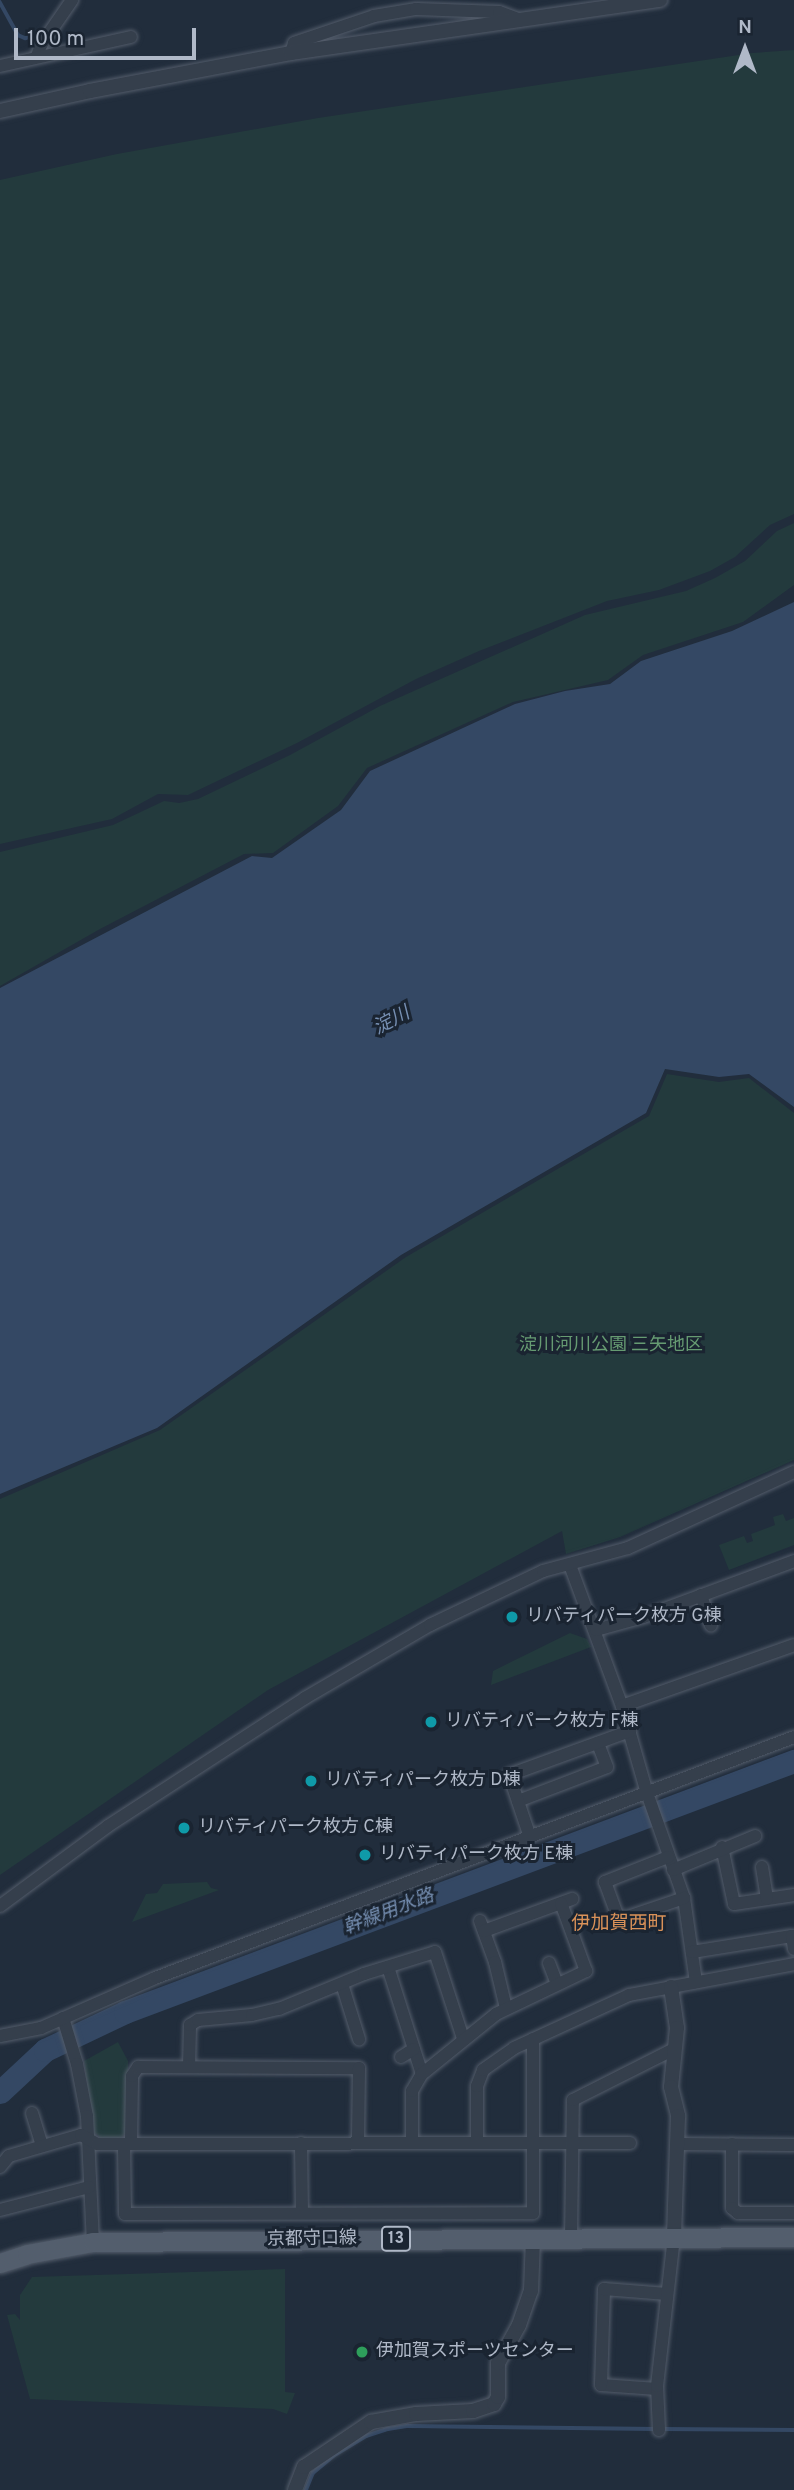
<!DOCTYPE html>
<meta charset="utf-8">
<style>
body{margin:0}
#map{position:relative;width:794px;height:2490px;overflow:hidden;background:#212d3c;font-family:Overpass,"Noto Sans JP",sans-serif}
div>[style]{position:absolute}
.green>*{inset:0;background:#233a3d}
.water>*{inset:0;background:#344864}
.stream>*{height:3.5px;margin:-1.75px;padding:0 1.75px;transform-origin:1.75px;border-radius:1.75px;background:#344864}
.river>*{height:23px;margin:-11.5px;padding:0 11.5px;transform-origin:11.5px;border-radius:11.5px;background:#344864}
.roads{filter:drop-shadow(0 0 2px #535c6a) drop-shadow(0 0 2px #535c6a)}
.minor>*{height:12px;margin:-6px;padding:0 6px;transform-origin:6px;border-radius:6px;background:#353f4c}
.tertiary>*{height:14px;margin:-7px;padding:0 7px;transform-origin:7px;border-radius:7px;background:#353f4c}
.primary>*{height:19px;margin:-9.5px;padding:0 9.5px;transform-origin:9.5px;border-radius:9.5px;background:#535e6d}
.dots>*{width:19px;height:19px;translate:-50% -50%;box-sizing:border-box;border:4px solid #1a2431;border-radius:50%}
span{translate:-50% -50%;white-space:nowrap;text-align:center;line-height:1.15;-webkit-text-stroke:6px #1a2431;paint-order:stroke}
.shield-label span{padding:2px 5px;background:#1a2431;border:2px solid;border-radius:5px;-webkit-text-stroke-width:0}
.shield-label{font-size:16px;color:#b0b9c8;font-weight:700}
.park-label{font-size:18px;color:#669b72}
.poi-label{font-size:18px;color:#b0b9c8}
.left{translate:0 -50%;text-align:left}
.street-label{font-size:18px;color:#b0b9c8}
.water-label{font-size:19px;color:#768fb2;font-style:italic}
.neighbourhood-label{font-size:19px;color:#da9259}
.north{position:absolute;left:710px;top:14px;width:70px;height:70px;-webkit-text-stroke:5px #1a2431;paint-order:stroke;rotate:0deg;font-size:19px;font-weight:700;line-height:28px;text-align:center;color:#b0b9c8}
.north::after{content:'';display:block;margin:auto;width:24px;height:32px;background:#b0b9c8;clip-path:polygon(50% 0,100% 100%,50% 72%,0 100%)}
.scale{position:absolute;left:14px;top:28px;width:182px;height:32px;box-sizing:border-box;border:4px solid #b0b9c8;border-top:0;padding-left:9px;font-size:21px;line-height:24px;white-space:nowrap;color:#b0b9c8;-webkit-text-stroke:5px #1a2431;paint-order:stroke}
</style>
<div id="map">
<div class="green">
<div style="clip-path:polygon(794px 50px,794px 514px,770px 525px,735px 557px,710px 571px,659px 590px,607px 601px,479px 651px,416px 679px,297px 743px,188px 795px,158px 794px,112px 819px,0 844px,0 180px,117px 154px,318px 118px,752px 53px)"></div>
<div style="clip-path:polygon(794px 523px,794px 585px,743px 622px,643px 655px,608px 680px,513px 702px,367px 768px,338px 806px,273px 853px,244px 854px,100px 929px,0 986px,0 852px,113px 825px,164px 801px,179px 803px,198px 799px,290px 755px,380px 706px,585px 615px,686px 591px,715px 578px,745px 561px,777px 531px)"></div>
<div style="clip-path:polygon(667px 1074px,719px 1082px,749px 1078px,794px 1113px,794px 1460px,620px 1537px,566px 1554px,562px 1531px,268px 1690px,0 1875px,0 1499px,160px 1430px,406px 1257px,649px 1116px)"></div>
<div style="clip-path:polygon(783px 1514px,786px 1521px,794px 1518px,794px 1545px,729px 1570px,719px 1545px,744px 1536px,747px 1543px,753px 1541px,751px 1534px,775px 1525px,773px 1517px)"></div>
<div style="clip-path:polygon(570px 1633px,587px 1639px,591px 1647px,491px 1685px,493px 1671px)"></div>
<div style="clip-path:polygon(207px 1882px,211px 1888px,219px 1890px,132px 1922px,146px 1894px,157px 1893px,163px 1884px)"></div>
<div style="clip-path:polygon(118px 2042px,128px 2061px,128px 2130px,121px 2138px,101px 2138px,94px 2132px,84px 2061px)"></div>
<div style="clip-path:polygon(285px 2269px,285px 2392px,295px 2393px,287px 2414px,273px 2409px,30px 2399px,7px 2315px,15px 2314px,20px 2320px,20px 2295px,32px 2277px)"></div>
</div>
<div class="water">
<div style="clip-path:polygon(794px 602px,794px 1107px,749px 1074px,719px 1077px,665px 1069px,646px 1113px,401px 1255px,157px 1428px,0 1494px,0 988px,252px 856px,272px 858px,341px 810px,370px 771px,515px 704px,565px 691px,610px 684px,641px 661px,732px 631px)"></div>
</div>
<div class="stream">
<div style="left:0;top:2px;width:38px;rotate:61deg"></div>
<div style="left:18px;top:35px;width:8px;rotate:23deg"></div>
<div style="left:25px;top:38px;width:18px;rotate:-9deg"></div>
<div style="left:663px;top:2429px;width:131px;rotate:0.4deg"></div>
<div style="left:306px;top:2490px;width:18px;rotate:-68deg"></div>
<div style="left:313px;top:2473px;width:26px;rotate:-40deg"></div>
<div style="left:333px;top:2456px;width:39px;rotate:-31deg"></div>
<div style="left:366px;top:2436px;width:23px;rotate:-18deg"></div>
<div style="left:388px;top:2429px;width:20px;rotate:-9deg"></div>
<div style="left:408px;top:2426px;width:247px;rotate:0.7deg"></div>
</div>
<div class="river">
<div style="left:0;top:2092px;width:62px;rotate:-43deg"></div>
<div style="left:45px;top:2050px;width:89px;rotate:-25.4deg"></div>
<div style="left:125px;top:2012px;width:715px;rotate:-20.57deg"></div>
</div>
<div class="roads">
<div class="minor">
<div style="left:291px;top:53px;width:10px;rotate:-73deg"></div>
<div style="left:294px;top:43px;width:84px;rotate:-18.6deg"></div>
<div style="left:374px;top:16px;width:43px;rotate:-9.5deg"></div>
<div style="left:416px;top:9px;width:83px;rotate:2.1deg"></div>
<div style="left:499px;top:12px;width:20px;rotate:20deg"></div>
<div style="left:37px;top:56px;width:12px;rotate:-70deg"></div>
<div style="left:41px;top:45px;width:55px;rotate:-55.4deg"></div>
<div style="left:0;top:66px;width:134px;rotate:-12.5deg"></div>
<div style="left:570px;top:1565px;width:150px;rotate:69.8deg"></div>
<div style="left:622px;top:1706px;width:91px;rotate:74deg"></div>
<div style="left:647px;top:1793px;width:111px;rotate:70.6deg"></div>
<div style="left:684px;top:1898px;width:85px;rotate:81.9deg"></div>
<div style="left:701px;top:1595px;width:32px;rotate:72deg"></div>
<div style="left:596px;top:1630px;width:49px;rotate:-15.5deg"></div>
<div style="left:643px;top:1617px;width:161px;rotate:-20.3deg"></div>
<div style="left:622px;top:1706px;width:182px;rotate:-19.5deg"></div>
<div style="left:518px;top:1801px;width:95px;rotate:-20.9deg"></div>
<div style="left:607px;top:1767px;width:26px;rotate:-111deg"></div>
<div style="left:530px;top:1837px;width:65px;rotate:-108.7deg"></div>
<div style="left:509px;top:1775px;width:129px;rotate:-20deg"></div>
<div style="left:722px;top:1847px;width:58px;rotate:78.1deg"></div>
<div style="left:734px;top:1904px;width:61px;rotate:-8.5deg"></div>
<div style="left:668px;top:1857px;width:68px;rotate:158.4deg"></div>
<div style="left:605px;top:1882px;width:40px;rotate:69.8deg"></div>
<div style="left:619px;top:1920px;width:69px;rotate:-18.7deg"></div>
<div style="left:762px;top:1867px;width:32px;rotate:81deg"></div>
<div style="left:673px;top:1870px;width:89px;rotate:-22.5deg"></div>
<div style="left:0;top:1906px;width:134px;rotate:-36.5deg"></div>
<div style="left:108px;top:1826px;width:235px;rotate:-33deg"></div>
<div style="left:305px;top:1698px;width:145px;rotate:-30.3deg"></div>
<div style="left:430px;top:1625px;width:125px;rotate:-25.5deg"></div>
<div style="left:543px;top:1571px;width:88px;rotate:-15.1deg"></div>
<div style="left:628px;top:1548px;width:183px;rotate:-24.6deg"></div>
<div style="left:480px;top:1921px;width:44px;rotate:69.9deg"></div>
<div style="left:495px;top:1962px;width:47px;rotate:76.6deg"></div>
<div style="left:484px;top:1931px;width:94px;rotate:-20deg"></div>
<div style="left:692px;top:1952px;width:101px;rotate:-9.1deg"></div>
<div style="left:792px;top:1936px;width:13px;rotate:81deg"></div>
<div style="left:549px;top:1963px;width:22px;rotate:69deg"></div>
<div style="left:388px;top:1967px;width:112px;rotate:72.4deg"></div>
<div style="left:342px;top:1984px;width:58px;rotate:72.8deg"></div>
<div style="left:63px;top:2018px;width:48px;rotate:73.1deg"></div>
<div style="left:77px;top:2064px;width:53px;rotate:79.1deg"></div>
<div style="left:87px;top:2116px;width:126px;rotate:87.3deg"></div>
<div style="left:0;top:2036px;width:42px;rotate:-11deg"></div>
<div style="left:41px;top:2028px;width:124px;rotate:-23.7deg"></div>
<div style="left:155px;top:1978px;width:683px;rotate:-20.66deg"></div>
<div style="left:401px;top:2057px;width:15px;rotate:-32deg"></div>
<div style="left:189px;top:2067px;width:42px;rotate:-88.6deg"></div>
<div style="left:190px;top:2025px;width:9px;rotate:-32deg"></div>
<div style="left:198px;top:2020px;width:54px;rotate:-5.3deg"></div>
<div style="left:252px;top:2015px;width:28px;rotate:-13deg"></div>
<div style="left:279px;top:2009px;width:92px;rotate:-22.4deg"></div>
<div style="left:364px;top:1974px;width:74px;rotate:-17.2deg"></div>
<div style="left:435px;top:1952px;width:90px;rotate:72deg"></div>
<div style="left:32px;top:2113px;width:34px;rotate:73deg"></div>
<div style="left:131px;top:2142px;width:66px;rotate:-89.1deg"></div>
<div style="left:132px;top:2076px;width:11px;rotate:-56deg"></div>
<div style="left:138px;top:2067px;width:221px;rotate:0.3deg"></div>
<div style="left:359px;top:2068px;width:75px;rotate:90.8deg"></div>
<div style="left:301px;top:2143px;width:70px;rotate:89.2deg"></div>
<div style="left:412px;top:2143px;width:52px;rotate:-90deg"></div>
<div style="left:412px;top:2091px;width:20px;rotate:-60deg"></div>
<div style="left:422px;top:2074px;width:95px;rotate:-39deg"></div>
<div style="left:496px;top:2014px;width:100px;rotate:-25.5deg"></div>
<div style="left:586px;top:1971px;width:72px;rotate:-110.2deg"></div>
<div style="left:477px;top:2143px;width:57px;rotate:-90deg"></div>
<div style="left:477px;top:2086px;width:17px;rotate:-69deg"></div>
<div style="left:483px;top:2070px;width:38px;rotate:-35deg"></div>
<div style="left:514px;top:2048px;width:127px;rotate:-24.7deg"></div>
<div style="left:629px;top:1995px;width:168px;rotate:-10.6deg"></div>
<div style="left:124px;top:2144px;width:70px;rotate:89.2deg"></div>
<div style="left:125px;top:2214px;width:408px;rotate:-0.1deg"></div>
<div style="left:533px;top:2213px;width:174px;rotate:-90deg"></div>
<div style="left:677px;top:2144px;width:117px;rotate:0.5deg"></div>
<div style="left:732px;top:2144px;width:64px;rotate:90deg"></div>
<div style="left:732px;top:2208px;width:8px;rotate:40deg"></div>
<div style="left:738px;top:2213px;width:56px"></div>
<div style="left:0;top:2167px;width:14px;rotate:-51deg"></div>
<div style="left:9px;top:2156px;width:75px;rotate:-16.3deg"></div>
<div style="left:81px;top:2135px;width:18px;rotate:29deg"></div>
<div style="left:97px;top:2144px;width:533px;rotate:-0.11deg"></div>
<div style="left:0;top:2210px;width:92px;rotate:-14.5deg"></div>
<div style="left:571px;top:2238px;width:138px;rotate:-89.2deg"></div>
<div style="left:573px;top:2100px;width:113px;rotate:-26.8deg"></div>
<div style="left:657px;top:2389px;width:56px;rotate:-175.9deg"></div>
<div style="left:601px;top:2385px;width:96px;rotate:-88.2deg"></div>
<div style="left:604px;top:2289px;width:63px;rotate:4.5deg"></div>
<div style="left:659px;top:2430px;width:44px;rotate:-92.6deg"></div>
<div style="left:657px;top:2386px;width:150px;rotate:-83.5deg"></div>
</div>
<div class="tertiary">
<div style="left:0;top:111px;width:92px;rotate:-12.5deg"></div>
<div style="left:90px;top:91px;width:205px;rotate:-10.7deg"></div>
<div style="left:291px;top:53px;width:373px;rotate:-8.2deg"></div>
<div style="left:671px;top:1987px;width:41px;rotate:81.7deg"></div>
<div style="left:677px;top:2028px;width:59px;rotate:95.8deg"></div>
<div style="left:671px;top:2087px;width:30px;rotate:76deg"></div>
<div style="left:678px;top:2116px;width:121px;rotate:91.9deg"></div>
<div style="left:295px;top:2490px;width:25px;rotate:-69deg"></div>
<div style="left:304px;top:2467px;width:81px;rotate:-33.9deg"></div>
<div style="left:371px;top:2422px;width:46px;rotate:-10.1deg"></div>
<div style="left:416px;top:2414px;width:57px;rotate:-3deg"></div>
<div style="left:473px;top:2411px;width:22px;rotate:-18deg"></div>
<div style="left:494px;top:2404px;width:8px;rotate:-60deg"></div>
<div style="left:498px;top:2397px;width:34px;rotate:-90deg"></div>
<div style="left:498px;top:2363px;width:43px;rotate:-61.1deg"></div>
<div style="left:519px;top:2325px;width:36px;rotate:-71deg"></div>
<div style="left:531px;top:2291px;width:53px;rotate:-87.8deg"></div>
</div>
<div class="primary">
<div style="left:0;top:2263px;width:28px;rotate:-18deg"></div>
<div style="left:27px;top:2254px;width:67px;rotate:-10.3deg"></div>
<div style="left:93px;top:2242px;width:701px;rotate:-0.41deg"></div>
</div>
</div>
<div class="dots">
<div style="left:512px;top:1617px;background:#0f9aa8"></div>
<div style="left:431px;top:1722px;background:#0f9aa8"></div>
<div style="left:311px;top:1781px;background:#0f9aa8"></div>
<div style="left:184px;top:1828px;background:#0f9aa8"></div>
<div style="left:365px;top:1855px;background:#0f9aa8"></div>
<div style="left:362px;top:2352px;background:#2e9e5b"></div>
</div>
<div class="shield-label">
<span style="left:396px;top:2239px">13</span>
</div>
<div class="park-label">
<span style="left:611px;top:1346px">淀川河川公園 三矢地区</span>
</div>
<div class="poi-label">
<span class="left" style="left:526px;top:1617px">リバティパーク枚方 G棟</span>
<span class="left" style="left:445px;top:1722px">リバティパーク枚方 F棟</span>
<span class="left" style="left:325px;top:1781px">リバティパーク枚方 D棟</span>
<span class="left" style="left:198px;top:1828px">リバティパーク枚方 C棟</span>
<span class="left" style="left:379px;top:1855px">リバティパーク枚方 E棟</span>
<span class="left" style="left:376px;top:2352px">伊加賀スポーツセンター</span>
</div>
<div class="street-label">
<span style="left:312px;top:2240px;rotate:-1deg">京都守口線</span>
</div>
<div class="water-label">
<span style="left:392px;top:1022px;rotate:-28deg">淀川</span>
<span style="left:389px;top:1913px;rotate:-21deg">幹線用水路</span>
</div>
<div class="neighbourhood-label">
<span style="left:619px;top:1925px">伊加賀西町</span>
</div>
<div class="north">N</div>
<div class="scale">100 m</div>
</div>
